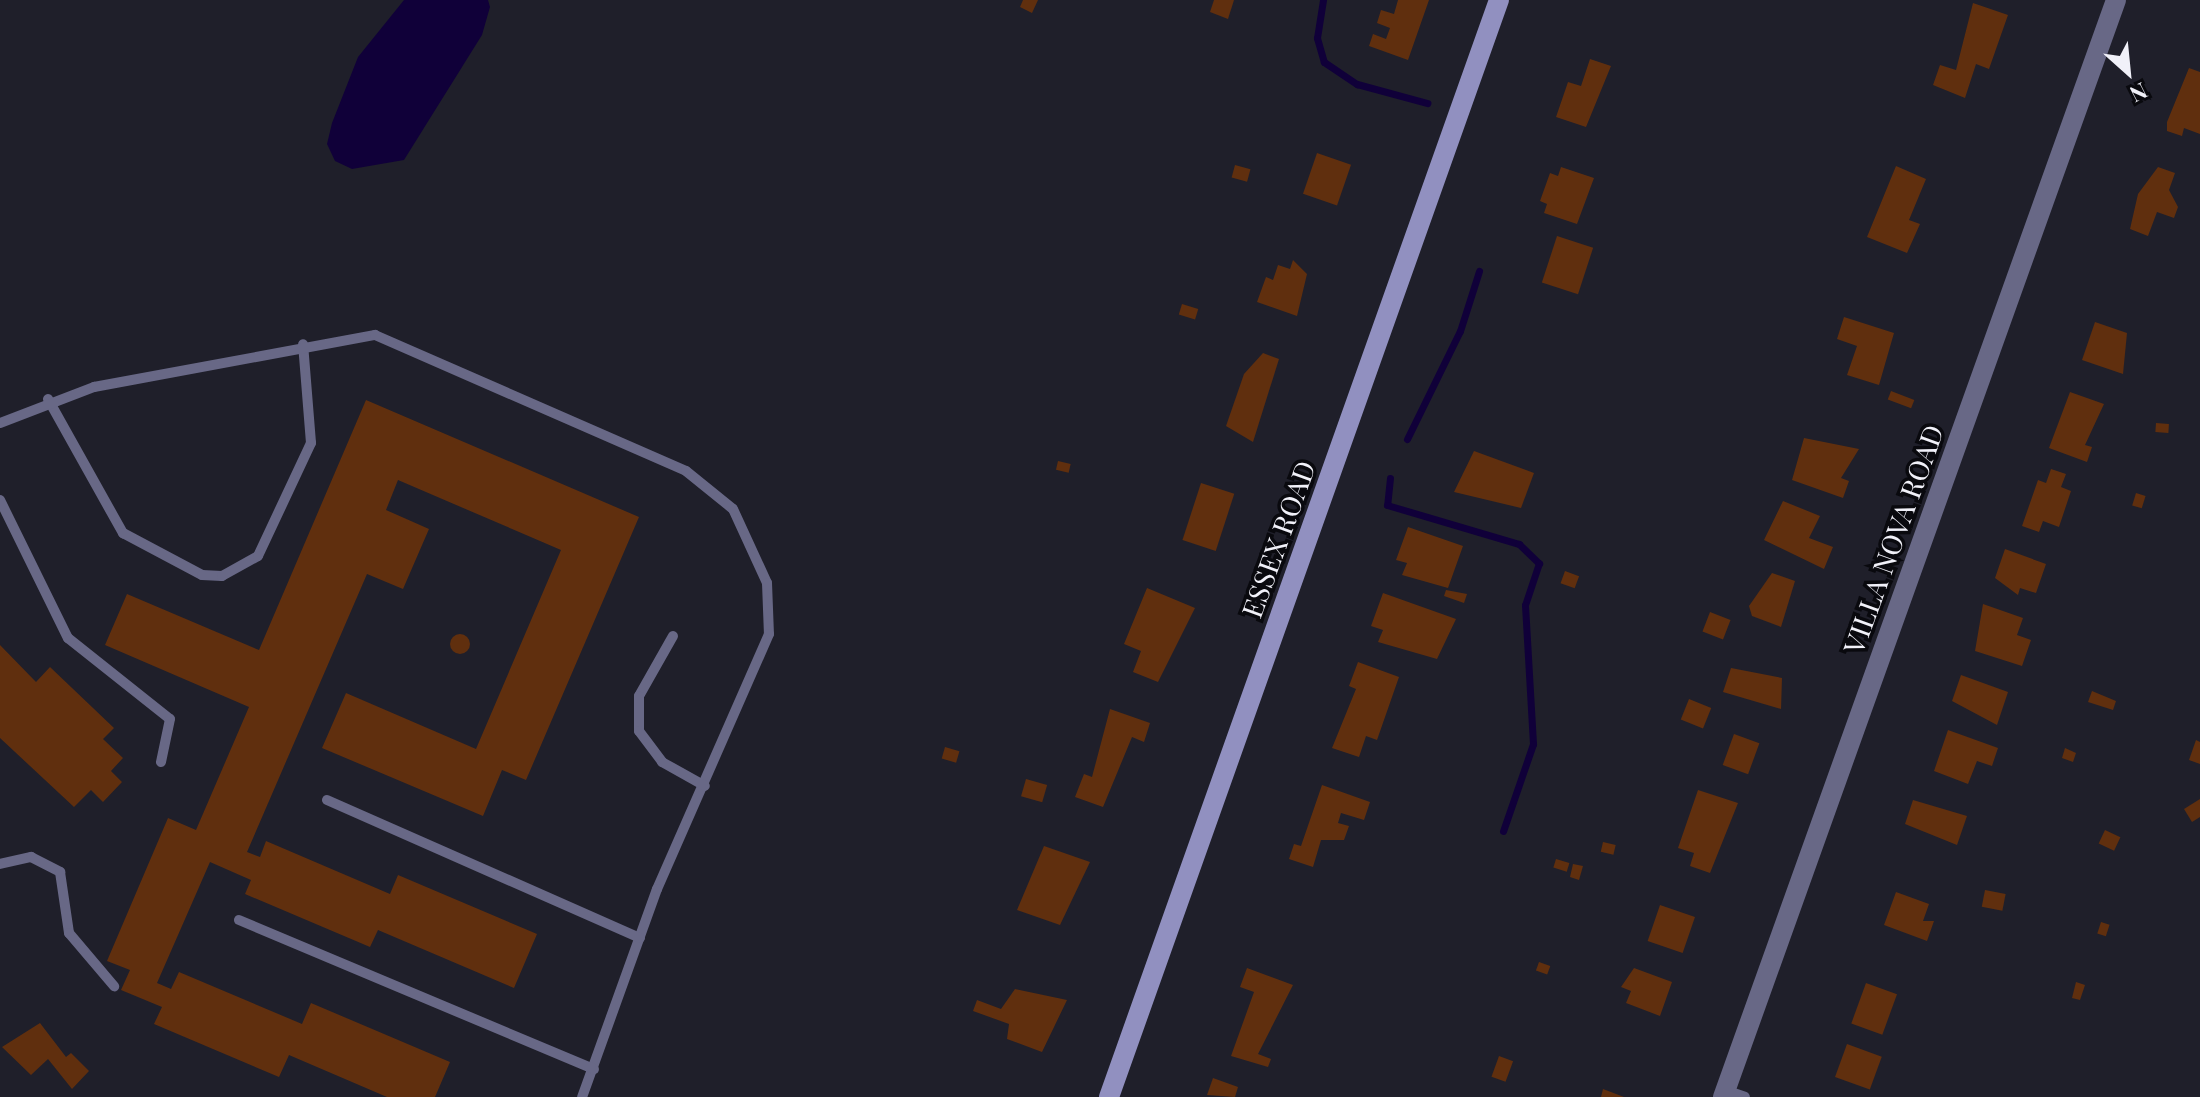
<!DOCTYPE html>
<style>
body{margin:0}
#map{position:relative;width:2200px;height:1097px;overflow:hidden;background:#1f1f2a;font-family:"Playfair Display",serif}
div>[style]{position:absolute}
.water>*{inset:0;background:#100039}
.stream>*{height:7px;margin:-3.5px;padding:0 3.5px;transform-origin:3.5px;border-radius:3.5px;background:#100039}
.building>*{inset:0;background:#602f0e;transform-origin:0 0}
.round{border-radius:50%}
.lane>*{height:10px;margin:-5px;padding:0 5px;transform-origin:5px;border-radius:5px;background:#686886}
.street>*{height:20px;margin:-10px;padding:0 10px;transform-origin:10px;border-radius:10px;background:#686886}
.secondary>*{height:20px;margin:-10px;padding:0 10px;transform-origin:10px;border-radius:10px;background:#9190c0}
span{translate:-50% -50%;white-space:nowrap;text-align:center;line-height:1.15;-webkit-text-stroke:7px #09090e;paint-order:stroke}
.street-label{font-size:28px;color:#f1f1f9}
.north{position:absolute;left:2088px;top:32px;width:80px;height:80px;-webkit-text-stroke:6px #09090e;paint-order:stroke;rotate:153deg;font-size:22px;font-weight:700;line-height:32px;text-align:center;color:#f1f1f9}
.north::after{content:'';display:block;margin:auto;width:28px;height:36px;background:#f1f1f9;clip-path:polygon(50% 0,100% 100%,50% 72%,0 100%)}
</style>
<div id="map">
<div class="water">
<div style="clip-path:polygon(404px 0,488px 0,490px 7px,482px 35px,404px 160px,352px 169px,335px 161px,327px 144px,332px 123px,358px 57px)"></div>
</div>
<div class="stream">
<div style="left:1323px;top:0;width:38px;rotate:99deg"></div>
<div style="left:1317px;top:38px;width:25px;rotate:74deg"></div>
<div style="left:1324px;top:62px;width:40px;rotate:34deg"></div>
<div style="left:1357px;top:84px;width:73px;rotate:15.2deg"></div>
<div style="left:1407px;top:439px;width:120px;rotate:-63.9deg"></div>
<div style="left:1460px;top:331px;width:63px;rotate:-72.4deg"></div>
<div style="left:1390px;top:478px;width:27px;rotate:96deg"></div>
<div style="left:1387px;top:505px;width:138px;rotate:16.5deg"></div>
<div style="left:1519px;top:544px;width:28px;rotate:44deg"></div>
<div style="left:1539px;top:563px;width:44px;rotate:108.4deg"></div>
<div style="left:1525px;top:605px;width:139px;rotate:86.7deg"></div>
<div style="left:1533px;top:744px;width:92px;rotate:109deg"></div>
</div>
<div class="building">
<div style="clip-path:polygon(1023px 0,1038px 0,1032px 13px,1020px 7px)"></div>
<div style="clip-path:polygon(1214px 0,1234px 0,1228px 19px,1210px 12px)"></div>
<div style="clip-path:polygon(1398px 0,1429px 0,1408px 60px,1369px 46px,1373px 34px,1386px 39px,1390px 28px,1377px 23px,1381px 10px,1394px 14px)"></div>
<div style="clip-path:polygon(1973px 3px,2008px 15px,1989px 69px,1976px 64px,1965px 98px,1933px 85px,1940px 65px,1956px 70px)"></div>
<div style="clip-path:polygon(1590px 59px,1611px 66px,1586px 127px,1556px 117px,1568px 82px,1581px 86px)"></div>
<div style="clip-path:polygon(2189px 68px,2200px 72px,2200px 134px,2184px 128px,2182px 136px,2167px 131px,2167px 122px)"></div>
<div style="left:1317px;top:153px;width:36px;height:43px;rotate:19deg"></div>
<div style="left:1235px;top:165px;width:16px;height:13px;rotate:15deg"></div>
<div style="clip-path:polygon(1896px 166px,1926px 179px,1909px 220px,1920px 224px,1907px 253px,1867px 237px)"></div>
<div style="clip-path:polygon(1561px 167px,1594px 178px,1577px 224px,1544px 213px,1547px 204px,1540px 201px,1550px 173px,1558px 176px)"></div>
<div style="clip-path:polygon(2158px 167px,2175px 173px,2169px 190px,2178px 207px,2174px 218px,2157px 212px,2148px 236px,2130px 229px,2138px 194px)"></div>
<div style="left:1557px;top:236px;width:38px;height:49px;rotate:18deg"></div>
<div style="clip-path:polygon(1293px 260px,1307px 274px,1297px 316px,1257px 302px,1266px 277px,1273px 280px,1278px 265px,1290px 269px)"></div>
<div style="left:1182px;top:304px;width:17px;height:11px;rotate:17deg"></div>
<div style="clip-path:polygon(1844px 317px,1894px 333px,1879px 385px,1847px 375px,1857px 346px,1837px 339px)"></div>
<div style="clip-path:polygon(2095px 322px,2127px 333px,2123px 374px,2082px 360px)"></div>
<div style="clip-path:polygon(1263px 353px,1279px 359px,1253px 442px,1226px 426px,1244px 374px)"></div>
<div style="left:1891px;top:391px;width:25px;height:9px;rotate:21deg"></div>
<div style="clip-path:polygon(2070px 392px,2104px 404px,2085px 445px,2092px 447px,2087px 462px,2049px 448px)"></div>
<div style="clip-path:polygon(366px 400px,639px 517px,526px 780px,502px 770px,483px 816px,322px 748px,346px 693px,476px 749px,561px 550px,398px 480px,386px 510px,429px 529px,403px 589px,367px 574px,247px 852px,260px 857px,266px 841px,390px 894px,398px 875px,537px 934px,514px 988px,378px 930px,370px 947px,245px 894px,251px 880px,210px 862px,157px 983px,171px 989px,179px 972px,302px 1024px,311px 1003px,450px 1062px,435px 1097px,387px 1097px,289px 1055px,279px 1077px,154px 1024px,162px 1007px,121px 990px,130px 970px,107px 961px,168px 818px,196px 830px,249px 707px,105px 645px,127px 594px,259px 650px)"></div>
<div style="left:2156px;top:423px;width:13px;height:9px;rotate:4deg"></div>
<div style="clip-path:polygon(1804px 438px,1859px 449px,1841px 478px,1849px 481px,1843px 498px,1792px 480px)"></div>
<div style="clip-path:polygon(1474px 451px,1534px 473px,1521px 508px,1454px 492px)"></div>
<div style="left:1058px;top:461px;width:13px;height:9px;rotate:13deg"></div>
<div style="clip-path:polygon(2051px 469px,2066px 474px,2061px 487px,2071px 491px,2059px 527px,2043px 521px,2039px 532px,2022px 526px,2038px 480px,2046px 483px)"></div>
<div style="left:1201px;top:483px;width:35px;height:60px;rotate:18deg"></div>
<div style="left:2136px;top:493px;width:10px;height:13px;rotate:17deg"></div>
<div style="clip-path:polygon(1783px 501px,1820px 516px,1809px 538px,1833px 547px,1824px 569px,1764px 540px)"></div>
<div style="clip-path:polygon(1408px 527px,1463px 546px,1448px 588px,1402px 575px,1407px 563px,1396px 560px)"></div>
<div style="clip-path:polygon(2005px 549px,2046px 564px,2036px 593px,2020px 588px,2018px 595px,1995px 578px)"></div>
<div style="left:1565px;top:571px;width:15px;height:13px;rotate:20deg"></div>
<div style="clip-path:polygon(1772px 573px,1795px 581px,1781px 627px,1752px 616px,1749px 606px)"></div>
<div style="clip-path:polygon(1147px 588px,1195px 608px,1158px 682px,1133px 672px,1141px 651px,1124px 644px)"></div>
<div style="clip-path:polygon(1446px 590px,1467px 594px,1464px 603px,1444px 596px)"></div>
<div style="clip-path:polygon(1383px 593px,1456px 619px,1437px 659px,1378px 642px,1383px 630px,1371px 626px)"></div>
<div style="clip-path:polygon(1983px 604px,2023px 618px,2017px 635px,2031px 640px,2022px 666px,1975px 651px)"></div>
<div style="left:1710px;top:612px;width:22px;height:21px;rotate:21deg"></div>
<div class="round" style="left:450px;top:634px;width:20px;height:20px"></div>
<div style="clip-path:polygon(0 645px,36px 682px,50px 667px,114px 728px,103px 739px,123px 758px,111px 771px,122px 782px,103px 802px,91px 790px,74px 807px,0 738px)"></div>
<div style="clip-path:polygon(1358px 662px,1399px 677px,1377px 740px,1366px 736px,1359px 757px,1332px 748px,1356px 689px,1349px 686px)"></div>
<div style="clip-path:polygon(1731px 668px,1782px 678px,1781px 709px,1723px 692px)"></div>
<div style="clip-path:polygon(1961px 675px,2008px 692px,1997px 725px,1952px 701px)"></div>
<div style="clip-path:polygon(2092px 691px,2116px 701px,2113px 710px,2088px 702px)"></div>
<div style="left:1689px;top:699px;width:24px;height:22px;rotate:22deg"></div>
<div style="clip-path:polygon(1110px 709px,1150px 723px,1144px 742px,1132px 737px,1103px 807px,1075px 797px,1084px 774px,1092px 777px)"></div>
<div style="clip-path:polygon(1948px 730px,1998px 748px,1992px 766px,1977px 761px,1968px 784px,1934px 771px)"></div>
<div style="left:1734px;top:734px;width:27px;height:33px;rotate:20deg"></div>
<div style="clip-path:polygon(2196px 740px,2200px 742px,2200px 764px,2189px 760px)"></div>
<div style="left:945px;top:747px;width:15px;height:12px;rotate:16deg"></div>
<div style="clip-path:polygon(2065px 748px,2076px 753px,2073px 762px,2062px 758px)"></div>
<div style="left:1026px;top:779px;width:22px;height:18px;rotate:16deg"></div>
<div style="clip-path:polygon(1322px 785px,1370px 802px,1364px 820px,1341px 813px,1338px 823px,1349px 826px,1344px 840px,1321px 840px,1313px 867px,1289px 859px,1294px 844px,1301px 846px)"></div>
<div style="clip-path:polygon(1698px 790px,1738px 803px,1710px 873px,1690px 866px,1694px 853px,1678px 848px)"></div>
<div style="clip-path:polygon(2200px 799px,2200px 817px,2192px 822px,2184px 809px)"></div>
<div style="clip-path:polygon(1913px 800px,1967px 816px,1957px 845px,1905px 824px)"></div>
<div style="left:2105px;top:830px;width:17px;height:15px;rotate:25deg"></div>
<div style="left:1603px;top:842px;width:13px;height:10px;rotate:13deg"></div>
<div style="clip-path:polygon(1044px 846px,1090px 862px,1060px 925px,1017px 910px)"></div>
<div style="left:1556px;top:859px;width:14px;height:9px;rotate:17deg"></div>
<div style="clip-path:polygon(1573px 864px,1583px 866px,1579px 880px,1570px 877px)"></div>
<div style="left:1985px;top:890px;width:21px;height:17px;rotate:11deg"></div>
<div style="clip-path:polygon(1896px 892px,1929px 904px,1923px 921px,1934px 921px,1927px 941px,1884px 925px)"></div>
<div style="left:1660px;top:905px;width:37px;height:38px;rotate:19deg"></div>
<div style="left:2101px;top:922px;width:9px;height:12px;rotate:18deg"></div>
<div style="left:1539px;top:962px;width:12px;height:9px;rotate:20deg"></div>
<div style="clip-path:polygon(1247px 968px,1293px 985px,1258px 1054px,1271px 1059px,1268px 1067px,1231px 1056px,1254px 992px,1240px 987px)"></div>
<div style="clip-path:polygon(1634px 968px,1672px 982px,1660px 1016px,1626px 1003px,1631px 991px,1621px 987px)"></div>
<div style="clip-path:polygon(2076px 982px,2085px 985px,2080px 1000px,2072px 998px)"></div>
<div style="left:1866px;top:983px;width:33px;height:43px;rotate:20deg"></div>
<div style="clip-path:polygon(1015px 989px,1067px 1000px,1042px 1052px,1007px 1039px,1009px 1024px,973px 1011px,977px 1000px,1001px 1009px)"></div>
<div style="clip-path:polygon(40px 1023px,66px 1057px,71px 1053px,89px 1071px,72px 1089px,48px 1059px,31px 1075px,2px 1047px)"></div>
<div style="left:1847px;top:1044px;width:37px;height:35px;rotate:20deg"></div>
<div style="left:1499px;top:1056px;width:15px;height:22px;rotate:20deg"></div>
<div style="clip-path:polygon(1213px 1078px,1238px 1087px,1235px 1097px,1207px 1095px)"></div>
<div style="clip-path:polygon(1603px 1089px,1624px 1097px,1601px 1097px)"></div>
</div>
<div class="lane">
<div style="left:48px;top:399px;width:154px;rotate:60.8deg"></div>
<div style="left:123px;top:533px;width:89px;rotate:28deg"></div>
<div style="left:202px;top:575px;width:20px;rotate:3deg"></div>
<div style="left:222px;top:576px;width:41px;rotate:-29.1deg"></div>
<div style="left:258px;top:556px;width:125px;rotate:-64.9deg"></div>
<div style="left:311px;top:443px;width:99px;rotate:-94.6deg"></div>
<div style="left:0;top:423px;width:101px;rotate:-21deg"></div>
<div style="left:94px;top:387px;width:286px;rotate:-10.5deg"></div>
<div style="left:375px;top:335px;width:339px;rotate:23.6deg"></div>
<div style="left:686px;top:471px;width:60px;rotate:39deg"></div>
<div style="left:733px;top:509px;width:81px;rotate:65.3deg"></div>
<div style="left:767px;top:583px;width:51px;rotate:87.8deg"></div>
<div style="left:769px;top:634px;width:279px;rotate:113.7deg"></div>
<div style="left:657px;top:889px;width:221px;rotate:109.8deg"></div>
<div style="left:0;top:500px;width:154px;rotate:63.8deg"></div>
<div style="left:68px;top:638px;width:130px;rotate:38.5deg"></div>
<div style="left:170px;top:719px;width:44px;rotate:101.8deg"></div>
<div style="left:673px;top:636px;width:69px;rotate:119.5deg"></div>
<div style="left:639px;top:696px;width:35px;rotate:90deg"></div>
<div style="left:639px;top:731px;width:39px;rotate:53deg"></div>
<div style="left:662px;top:762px;width:49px;rotate:29.2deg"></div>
<div style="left:327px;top:800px;width:342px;rotate:23.8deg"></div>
<div style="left:0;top:864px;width:32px;rotate:-13deg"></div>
<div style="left:31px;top:857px;width:33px;rotate:27deg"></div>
<div style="left:60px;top:872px;width:62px;rotate:81.6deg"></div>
<div style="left:69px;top:933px;width:70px;rotate:49.7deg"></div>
<div style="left:239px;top:920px;width:385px;rotate:22.8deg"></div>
<div style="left:1725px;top:1090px;width:21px;rotate:19deg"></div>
</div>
<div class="street">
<div style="left:1723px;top:1097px;width:1165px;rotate:-70.29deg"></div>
</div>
<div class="secondary">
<div style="left:1109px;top:1097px;width:1164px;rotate:-70.43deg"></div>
</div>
<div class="street-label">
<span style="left:1278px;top:539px;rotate:-70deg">ESSEX ROAD</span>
<span style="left:1893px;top:539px;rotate:-70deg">VILLA NOVA ROAD</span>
</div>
<div class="north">N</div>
</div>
